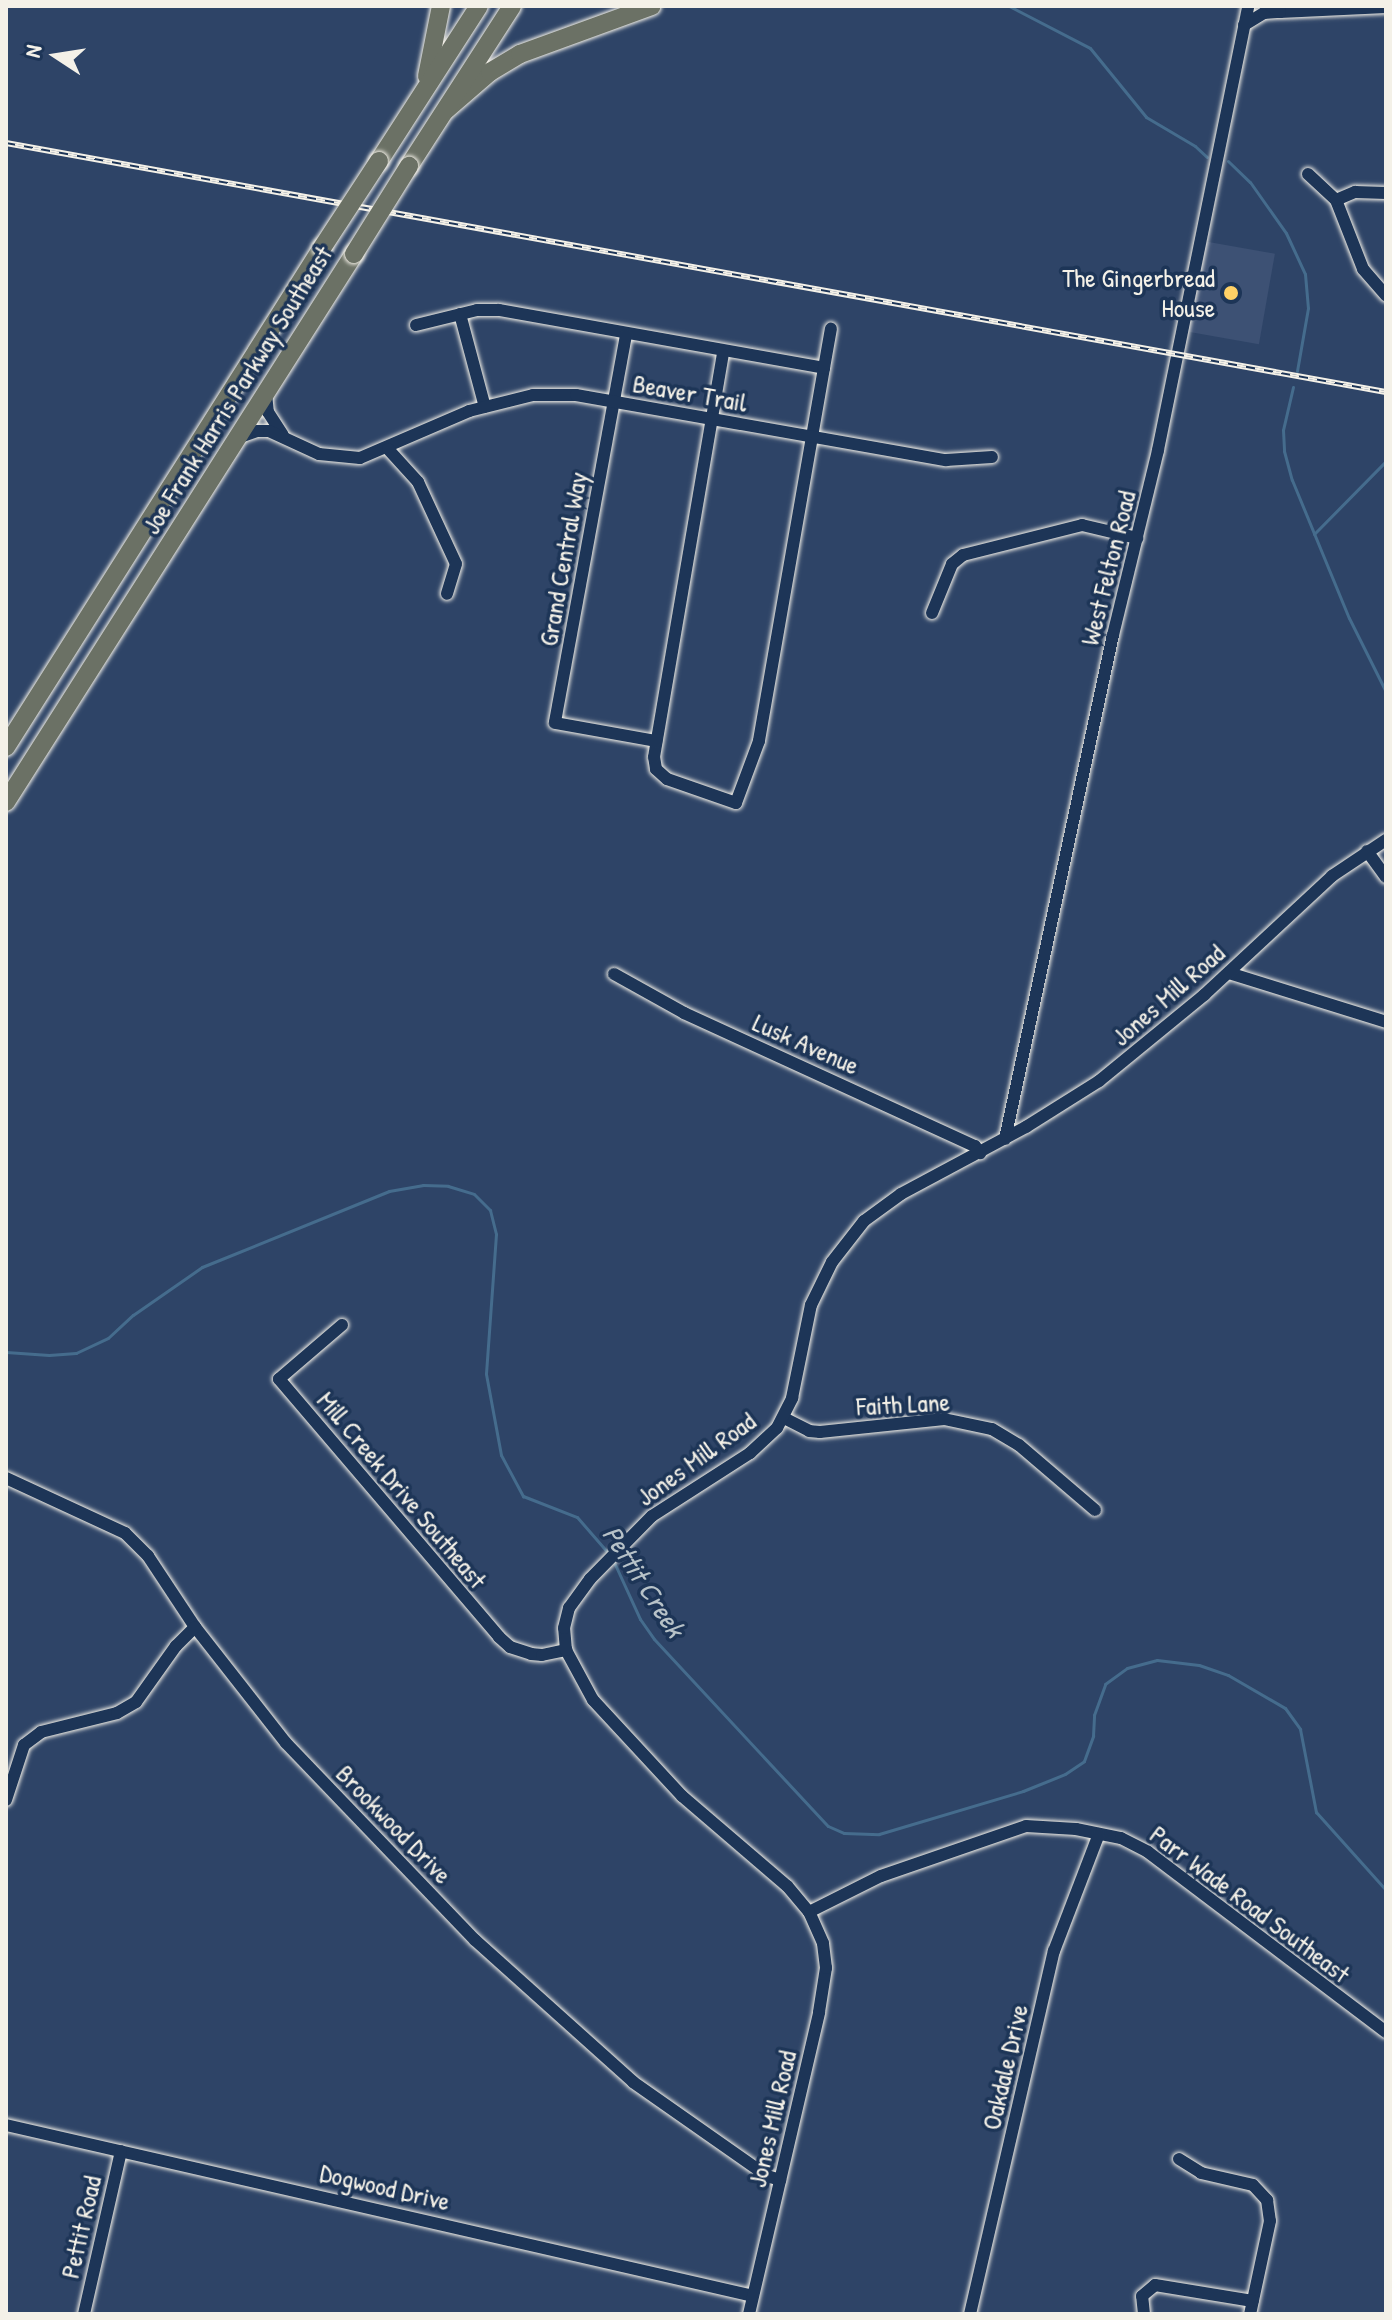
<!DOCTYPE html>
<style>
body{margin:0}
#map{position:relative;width:1392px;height:2320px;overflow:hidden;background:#2e4467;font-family:"Patrick Hand",sans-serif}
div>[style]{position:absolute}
.built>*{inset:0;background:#3d5174;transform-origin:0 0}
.stream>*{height:3px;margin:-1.5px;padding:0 1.5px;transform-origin:1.5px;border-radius:1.5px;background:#456c8d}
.roads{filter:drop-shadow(0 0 2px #f4f1e8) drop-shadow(0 0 2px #f4f1e8)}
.minor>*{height:12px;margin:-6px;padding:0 6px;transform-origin:6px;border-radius:6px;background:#1d3557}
.highway>*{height:18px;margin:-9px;padding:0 9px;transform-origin:9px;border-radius:9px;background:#6b7165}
.rail>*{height:6px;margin-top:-3px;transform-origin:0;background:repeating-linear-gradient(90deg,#1d3557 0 9px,#f4f1e8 0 18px);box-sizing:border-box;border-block:2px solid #f4f1e8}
.bridges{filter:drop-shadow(0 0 2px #f4f1e8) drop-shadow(0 0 2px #f4f1e8)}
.highway-bridge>*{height:18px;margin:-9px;padding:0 9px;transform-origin:9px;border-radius:9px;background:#6b7165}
.dots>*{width:22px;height:22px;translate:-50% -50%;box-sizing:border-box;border:4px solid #1d3557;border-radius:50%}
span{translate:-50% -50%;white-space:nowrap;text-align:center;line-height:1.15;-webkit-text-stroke:7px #1d3557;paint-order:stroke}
.poi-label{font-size:26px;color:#f4f1e8}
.right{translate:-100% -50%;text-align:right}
.street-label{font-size:26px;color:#f4f1e8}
.water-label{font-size:28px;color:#b7c2c8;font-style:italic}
.frame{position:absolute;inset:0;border:8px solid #f4f1e8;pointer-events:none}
.north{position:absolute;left:16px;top:16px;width:80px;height:80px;-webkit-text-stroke:6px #1d3557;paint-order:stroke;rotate:282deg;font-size:22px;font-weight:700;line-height:32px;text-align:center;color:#f4f1e8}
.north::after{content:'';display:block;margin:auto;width:28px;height:36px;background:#f4f1e8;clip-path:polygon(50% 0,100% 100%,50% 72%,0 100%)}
</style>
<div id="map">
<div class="built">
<div style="left:1203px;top:241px;width:73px;height:92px;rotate:10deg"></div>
</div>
<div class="stream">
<div style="left:1009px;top:6px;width:91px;rotate:27.4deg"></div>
<div style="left:1090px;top:48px;width:89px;rotate:50.9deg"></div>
<div style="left:1146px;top:117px;width:57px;rotate:30.6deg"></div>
<div style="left:1195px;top:146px;width:16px;rotate:43deg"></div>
<div style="left:1228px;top:161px;width:30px;rotate:44deg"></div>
<div style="left:1250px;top:182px;width:62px;rotate:54.8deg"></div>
<div style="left:1286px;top:233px;width:45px;rotate:65.1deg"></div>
<div style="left:1305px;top:274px;width:34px;rotate:85deg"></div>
<div style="left:1308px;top:308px;width:64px;rotate:99.9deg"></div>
<div style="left:1293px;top:387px;width:44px;rotate:103.1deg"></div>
<div style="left:1283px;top:430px;width:21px;rotate:87deg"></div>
<div style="left:1284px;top:451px;width:30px;rotate:75deg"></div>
<div style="left:1292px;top:480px;width:149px;rotate:67.6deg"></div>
<div style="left:1349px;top:618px;width:83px;rotate:63.4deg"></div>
<div style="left:1314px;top:534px;width:103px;rotate:-45.4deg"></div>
<div style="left:6px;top:1352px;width:43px;rotate:4deg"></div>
<div style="left:49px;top:1355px;width:27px;rotate:-4deg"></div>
<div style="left:76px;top:1353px;width:35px;rotate:-25deg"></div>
<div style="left:108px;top:1338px;width:34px;rotate:-43deg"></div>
<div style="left:133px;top:1315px;width:84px;rotate:-34.8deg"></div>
<div style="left:202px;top:1267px;width:202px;rotate:-22.1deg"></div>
<div style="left:389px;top:1191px;width:35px;rotate:-10deg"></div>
<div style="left:423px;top:1185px;width:25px;rotate:2deg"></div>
<div style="left:448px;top:1186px;width:27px;rotate:17deg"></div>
<div style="left:474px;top:1194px;width:23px;rotate:45deg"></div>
<div style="left:490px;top:1210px;width:25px;rotate:76deg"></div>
<div style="left:496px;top:1234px;width:140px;rotate:94.1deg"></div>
<div style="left:486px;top:1374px;width:82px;rotate:79.5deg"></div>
<div style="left:501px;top:1455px;width:47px;rotate:61.8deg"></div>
<div style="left:523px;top:1496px;width:58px;rotate:21.3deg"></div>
<div style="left:577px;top:1517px;width:49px;rotate:49.1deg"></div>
<div style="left:613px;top:1560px;width:65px;rotate:65.4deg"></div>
<div style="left:640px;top:1619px;width:24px;rotate:55deg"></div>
<div style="left:654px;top:1639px;width:255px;rotate:47.1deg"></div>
<div style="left:828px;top:1826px;width:17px;rotate:24deg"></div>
<div style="left:844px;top:1833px;width:35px;rotate:2deg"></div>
<div style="left:879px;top:1834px;width:150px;rotate:-16.6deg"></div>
<div style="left:1023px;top:1791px;width:45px;rotate:-22deg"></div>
<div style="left:1065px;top:1774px;width:23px;rotate:-34deg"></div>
<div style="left:1084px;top:1761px;width:27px;rotate:-70deg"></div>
<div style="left:1093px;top:1736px;width:21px;rotate:-87deg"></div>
<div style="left:1094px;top:1715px;width:33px;rotate:-70deg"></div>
<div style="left:1105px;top:1684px;width:27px;rotate:-36deg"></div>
<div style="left:1127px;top:1668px;width:31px;rotate:-15deg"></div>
<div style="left:1157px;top:1660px;width:42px;rotate:6.8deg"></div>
<div style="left:1199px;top:1665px;width:31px;rotate:19deg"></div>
<div style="left:1228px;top:1675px;width:66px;rotate:30.1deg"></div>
<div style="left:1285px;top:1708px;width:26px;rotate:54deg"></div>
<div style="left:1300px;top:1729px;width:85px;rotate:79.1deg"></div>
<div style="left:1316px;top:1812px;width:105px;rotate:48.1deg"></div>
</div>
<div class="roads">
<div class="minor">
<div style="left:1280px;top:12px;width:106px;rotate:-2.7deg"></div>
<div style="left:1244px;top:25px;width:23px;rotate:-31deg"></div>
<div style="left:1264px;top:13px;width:16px;rotate:-4deg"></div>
<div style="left:1280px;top:12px;width:11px;rotate:-146deg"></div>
<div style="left:1308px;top:174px;width:38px;rotate:43deg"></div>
<div style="left:1336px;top:200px;width:74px;rotate:68.6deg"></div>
<div style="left:1363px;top:269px;width:35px;rotate:49deg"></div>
<div style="left:1336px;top:200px;width:21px;rotate:-23deg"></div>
<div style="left:1355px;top:192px;width:31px;rotate:2deg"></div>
<div style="left:460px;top:314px;width:96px;rotate:75deg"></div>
<div style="left:416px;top:325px;width:63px;rotate:-13.8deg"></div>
<div style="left:477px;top:310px;width:22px"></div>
<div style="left:499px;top:310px;width:330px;rotate:10.1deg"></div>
<div style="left:824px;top:368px;width:379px;rotate:99.9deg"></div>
<div style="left:759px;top:741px;width:66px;rotate:110.4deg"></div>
<div style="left:736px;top:803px;width:73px;rotate:-160.8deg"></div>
<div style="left:667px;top:779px;width:15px;rotate:-138deg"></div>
<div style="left:656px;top:769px;width:12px;rotate:-99deg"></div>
<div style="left:654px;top:757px;width:411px;rotate:-80.3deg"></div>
<div style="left:626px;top:335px;width:394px;rotate:100.4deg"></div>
<div style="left:555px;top:723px;width:103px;rotate:10.1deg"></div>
<div style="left:824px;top:368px;width:40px;rotate:-80deg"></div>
<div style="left:266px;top:394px;width:18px;rotate:84deg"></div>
<div style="left:268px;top:412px;width:27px;rotate:57deg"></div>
<div style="left:237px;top:438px;width:21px;rotate:-19deg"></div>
<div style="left:257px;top:431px;width:12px"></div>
<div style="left:269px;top:431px;width:55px;rotate:24.7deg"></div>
<div style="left:319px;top:454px;width:41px;rotate:5.6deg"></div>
<div style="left:360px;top:458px;width:119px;rotate:-23.3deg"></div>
<div style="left:469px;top:411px;width:66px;rotate:-14deg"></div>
<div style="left:533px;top:395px;width:43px"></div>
<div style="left:576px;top:395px;width:376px;rotate:10deg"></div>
<div style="left:946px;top:460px;width:46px;rotate:-3.7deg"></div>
<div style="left:388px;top:449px;width:45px;rotate:47.7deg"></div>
<div style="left:418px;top:482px;width:90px;rotate:65.1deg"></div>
<div style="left:456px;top:564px;width:31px;rotate:107deg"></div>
<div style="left:932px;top:613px;width:53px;rotate:-67.8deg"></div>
<div style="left:952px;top:564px;width:14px;rotate:-39deg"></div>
<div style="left:963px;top:555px;width:123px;rotate:-14.1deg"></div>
<div style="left:1082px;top:525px;width:57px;rotate:13.3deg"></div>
<div style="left:1367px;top:851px;width:32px;rotate:54deg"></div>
<div style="left:1229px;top:973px;width:164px;rotate:17.3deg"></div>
<div style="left:614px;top:974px;width:80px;rotate:29.1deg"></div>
<div style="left:684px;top:1013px;width:320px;rotate:24.6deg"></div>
<div style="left:975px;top:1146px;width:9px;rotate:54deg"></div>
<div style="left:1005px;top:1139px;width:515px;rotate:-77.91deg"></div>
<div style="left:1113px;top:635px;width:190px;rotate:-76.3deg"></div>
<div style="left:1158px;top:450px;width:453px;rotate:-78.5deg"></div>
<div style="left:342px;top:1325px;width:83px;rotate:139.4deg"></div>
<div style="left:279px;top:1379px;width:339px;rotate:49.5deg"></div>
<div style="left:499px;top:1637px;width:15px;rotate:42deg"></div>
<div style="left:510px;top:1647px;width:22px;rotate:18deg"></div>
<div style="left:531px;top:1654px;width:11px;rotate:5deg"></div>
<div style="left:542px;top:1655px;width:25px;rotate:-12deg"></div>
<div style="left:784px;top:1418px;width:28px;rotate:27deg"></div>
<div style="left:809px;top:1431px;width:11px;rotate:5deg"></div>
<div style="left:820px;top:1432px;width:125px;rotate:-6deg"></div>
<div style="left:944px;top:1419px;width:49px;rotate:11.8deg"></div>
<div style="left:992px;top:1429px;width:31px;rotate:31deg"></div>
<div style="left:1019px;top:1445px;width:100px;rotate:40.5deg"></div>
<div style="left:6px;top:1478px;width:131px;rotate:24.8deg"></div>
<div style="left:125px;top:1533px;width:33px;rotate:45deg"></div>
<div style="left:148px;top:1556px;width:85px;rotate:56.5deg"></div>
<div style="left:195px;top:1627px;width:147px;rotate:51.9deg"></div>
<div style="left:286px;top:1743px;width:273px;rotate:46.2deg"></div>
<div style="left:475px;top:1940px;width:212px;rotate:41.9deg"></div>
<div style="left:633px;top:2082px;width:164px;rotate:35deg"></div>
<div style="left:767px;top:2176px;width:14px;rotate:17deg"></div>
<div style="left:6px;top:1800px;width:58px;rotate:-71.9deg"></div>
<div style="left:24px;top:1745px;width:21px;rotate:-37deg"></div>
<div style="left:41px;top:1732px;width:78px;rotate:-14deg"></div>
<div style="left:117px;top:1713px;width:22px;rotate:-30deg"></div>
<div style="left:136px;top:1702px;width:69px;rotate:-54.5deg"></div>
<div style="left:176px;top:1646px;width:27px;rotate:-45deg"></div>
<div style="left:809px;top:1912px;width:80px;rotate:-26.6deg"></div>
<div style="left:881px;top:1876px;width:153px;rotate:-19deg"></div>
<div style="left:1026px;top:1826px;width:50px;rotate:3.4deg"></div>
<div style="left:1076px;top:1829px;width:46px;rotate:11.3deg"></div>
<div style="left:1121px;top:1838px;width:30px;rotate:27deg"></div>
<div style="left:1148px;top:1852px;width:298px;rotate:37.1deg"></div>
<div style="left:6px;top:2125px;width:766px;rotate:12.89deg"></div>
<div style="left:1179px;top:2159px;width:26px;rotate:32deg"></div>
<div style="left:1201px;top:2173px;width:53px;rotate:13deg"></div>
<div style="left:1253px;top:2185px;width:21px;rotate:47deg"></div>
<div style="left:1267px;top:2200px;width:21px;rotate:82deg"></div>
<div style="left:1270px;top:2221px;width:95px;rotate:102.1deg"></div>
<div style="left:84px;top:2314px;width:167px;rotate:-77.2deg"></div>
<div style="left:749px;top:2314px;width:310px;rotate:-76.9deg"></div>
<div style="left:819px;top:2012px;width:45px;rotate:-81deg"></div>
<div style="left:826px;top:1968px;width:25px;rotate:-97deg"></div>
<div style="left:823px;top:1943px;width:34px;rotate:-114deg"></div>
<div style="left:809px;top:1912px;width:34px;rotate:-130deg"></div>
<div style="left:787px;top:1886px;width:138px;rotate:-139.4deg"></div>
<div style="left:682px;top:1796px;width:131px;rotate:-132.8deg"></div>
<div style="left:593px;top:1700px;width:57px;rotate:-118.4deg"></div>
<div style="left:566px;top:1650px;width:22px;rotate:-95deg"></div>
<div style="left:564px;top:1628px;width:21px;rotate:-76deg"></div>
<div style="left:569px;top:1608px;width:36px;rotate:-54deg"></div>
<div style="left:590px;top:1579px;width:88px;rotate:-45.5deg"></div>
<div style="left:652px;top:1516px;width:117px;rotate:-32.7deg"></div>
<div style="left:750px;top:1453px;width:37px;rotate:-43deg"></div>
<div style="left:777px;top:1428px;width:34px;rotate:-63deg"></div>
<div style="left:792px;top:1398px;width:95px;rotate:-78.5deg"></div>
<div style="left:811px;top:1305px;width:48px;rotate:-64deg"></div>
<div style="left:832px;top:1262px;width:52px;rotate:-52deg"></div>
<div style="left:864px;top:1221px;width:46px;rotate:-36.1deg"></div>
<div style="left:901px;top:1194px;width:142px;rotate:-28.2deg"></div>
<div style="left:1026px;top:1127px;width:86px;rotate:-32.2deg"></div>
<div style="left:1099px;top:1081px;width:136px;rotate:-39.3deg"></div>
<div style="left:1204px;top:995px;width:175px;rotate:-42.9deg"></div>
<div style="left:1332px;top:876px;width:65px;rotate:-33.7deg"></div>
<div style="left:970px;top:2314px;width:373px;rotate:-77deg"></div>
<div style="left:1054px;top:1951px;width:125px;rotate:-69deg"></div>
<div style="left:1144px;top:2314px;width:18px;rotate:-96deg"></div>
<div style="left:1142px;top:2296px;width:17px;rotate:-40deg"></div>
<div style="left:1155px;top:2285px;width:99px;rotate:9.3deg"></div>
</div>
<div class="highway">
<div style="left:427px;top:76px;width:71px;rotate:-78.7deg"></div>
<div style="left:445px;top:111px;width:60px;rotate:-40.9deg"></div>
<div style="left:490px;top:72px;width:35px;rotate:-31deg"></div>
<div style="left:520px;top:54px;width:140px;rotate:-20deg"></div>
<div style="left:379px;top:161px;width:184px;rotate:-57.2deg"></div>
<div style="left:409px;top:166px;width:190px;rotate:-57.2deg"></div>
<div style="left:6px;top:747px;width:591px;rotate:-57.66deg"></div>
<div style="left:6px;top:802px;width:649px;rotate:-57.58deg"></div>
</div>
</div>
<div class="rail">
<div style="left:6px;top:143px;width:1402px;rotate:10.23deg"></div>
</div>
<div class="bridges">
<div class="highway-bridge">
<div style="left:322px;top:248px;width:104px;rotate:-56.8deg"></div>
<div style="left:354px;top:254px;width:104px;rotate:-58deg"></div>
</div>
</div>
<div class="dots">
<div style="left:1231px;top:293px;background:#ffd166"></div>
</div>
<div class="poi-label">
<span class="right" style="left:1215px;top:293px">The Gingerbread<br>House</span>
</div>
<div class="street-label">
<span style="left:237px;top:390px;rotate:-58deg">Joe Frank Harris Parkway Southeast</span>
<span style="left:690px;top:393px;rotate:10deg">Beaver Trail</span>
<span style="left:563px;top:559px;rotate:-80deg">Grand Central Way</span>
<span style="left:1108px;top:568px;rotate:-76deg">West Felton Road</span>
<span style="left:1168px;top:995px;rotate:-41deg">Jones Mill Road</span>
<span style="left:806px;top:1044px;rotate:24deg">Lusk Avenue</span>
<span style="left:903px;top:1404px;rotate:-3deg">Faith Lane</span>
<span style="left:696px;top:1459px;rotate:-36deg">Jones Mill Road</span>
<span style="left:402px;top:1490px;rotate:50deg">Mill Creek Drive Southeast</span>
<span style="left:394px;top:1824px;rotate:46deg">Brookwood Drive</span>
<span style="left:1250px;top:1904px;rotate:37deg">Parr Wade Road Southeast</span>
<span style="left:1005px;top:2067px;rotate:-77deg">Oakdale Drive</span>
<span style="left:772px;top:2119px;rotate:-77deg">Jones Mill Road</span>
<span style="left:385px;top:2187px;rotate:13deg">Dogwood Drive</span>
<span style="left:81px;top:2227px;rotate:-77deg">Pettit Road</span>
</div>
<div class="water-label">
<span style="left:644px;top:1581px;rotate:57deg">Pettit Creek</span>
</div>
<div class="frame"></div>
<div class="north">N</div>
</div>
